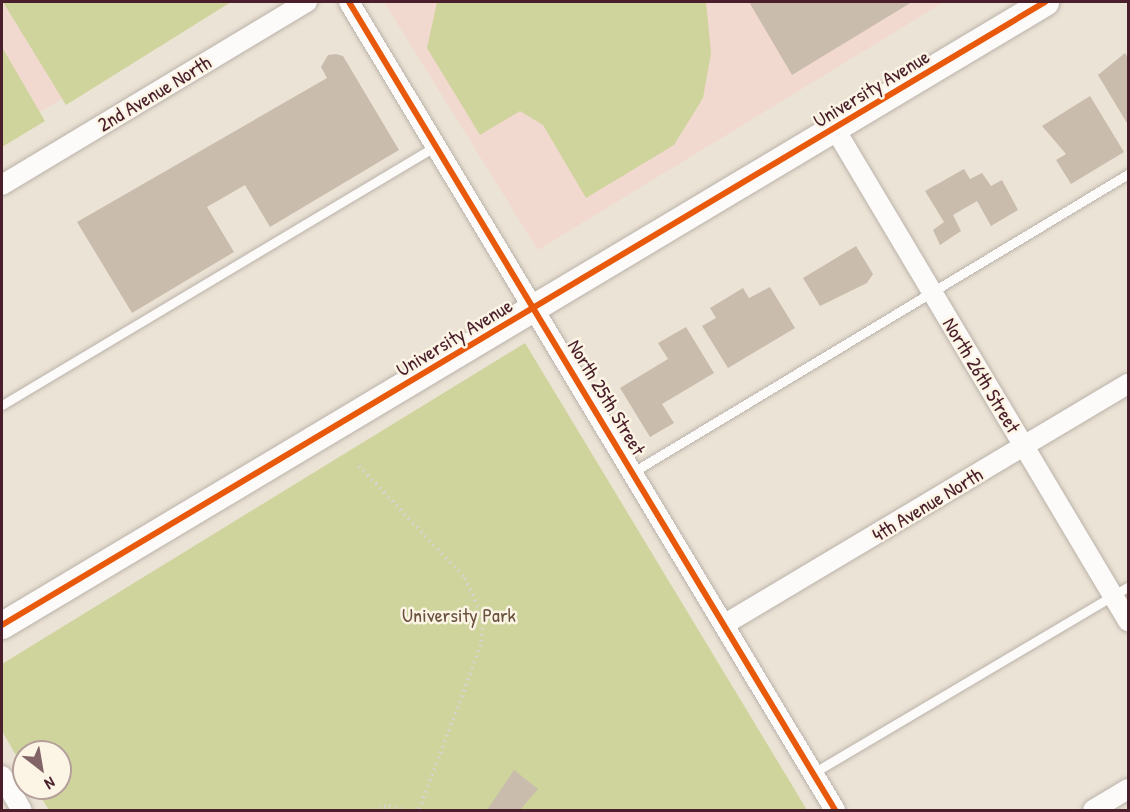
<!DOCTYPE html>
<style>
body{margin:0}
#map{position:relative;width:1130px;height:812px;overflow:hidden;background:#ebe3d5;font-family:"Patrick Hand",sans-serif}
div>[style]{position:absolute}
.built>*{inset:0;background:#f2d9d0}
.green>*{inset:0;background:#ced49b}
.building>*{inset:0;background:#cabcad}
.path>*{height:4px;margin-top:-2px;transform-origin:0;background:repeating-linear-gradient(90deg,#d7d3d0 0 1.5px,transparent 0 6px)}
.roads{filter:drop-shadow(0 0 2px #bbb2aa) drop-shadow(0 0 2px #bbb2aa)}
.lane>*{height:9px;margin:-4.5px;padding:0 4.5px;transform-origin:4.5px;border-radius:4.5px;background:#fcfbf9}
.street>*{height:20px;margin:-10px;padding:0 10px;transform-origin:10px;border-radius:10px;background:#fcfbf9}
.secondary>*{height:27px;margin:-13.5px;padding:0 13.5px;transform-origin:13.5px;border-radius:13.5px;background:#fcfbf9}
.cycleway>*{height:6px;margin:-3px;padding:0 3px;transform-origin:3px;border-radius:3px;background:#e8590c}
span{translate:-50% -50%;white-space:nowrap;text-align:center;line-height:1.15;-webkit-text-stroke:5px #fcf5e5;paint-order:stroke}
.street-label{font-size:20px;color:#4a1f2b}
.park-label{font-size:20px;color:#6b523e}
.frame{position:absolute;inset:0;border:3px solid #4a1f2b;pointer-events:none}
.north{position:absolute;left:12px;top:740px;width:60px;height:60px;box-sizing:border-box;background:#fcf5e5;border:2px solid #b59f9b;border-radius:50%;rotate:149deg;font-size:16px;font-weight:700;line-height:24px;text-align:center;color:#4a1f2b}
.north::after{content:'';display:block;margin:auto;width:21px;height:27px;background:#826466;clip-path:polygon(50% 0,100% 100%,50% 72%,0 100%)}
</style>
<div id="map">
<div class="built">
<div style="clip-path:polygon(2px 2px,226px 2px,2px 134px)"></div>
<div style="clip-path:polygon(384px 2px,944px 2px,538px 250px)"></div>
</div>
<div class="green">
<div style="clip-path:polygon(3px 2px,231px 2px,66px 105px)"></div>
<div style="clip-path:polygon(437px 2px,706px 2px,711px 53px,703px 98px,674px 145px,586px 198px,543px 125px,520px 111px,480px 135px,427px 48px)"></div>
<div style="clip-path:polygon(2px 47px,45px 121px,2px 147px)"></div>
<div style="clip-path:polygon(525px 343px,807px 810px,49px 810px,35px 788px,60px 788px,60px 752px,24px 752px,24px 769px,2px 731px,2px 664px)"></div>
</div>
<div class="building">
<div style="clip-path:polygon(749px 2px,912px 2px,792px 75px)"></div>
<div style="clip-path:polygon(1125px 53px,1128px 58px,1127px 123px,1098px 75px)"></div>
<div style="clip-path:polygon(336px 54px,343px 56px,399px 150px,270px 227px,245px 185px,207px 207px,234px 252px,132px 313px,77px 222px,327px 78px,321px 67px,328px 55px)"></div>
<div style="clip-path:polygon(1090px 96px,1124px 152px,1071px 184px,1056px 160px,1066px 154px,1042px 126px)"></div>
<div style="clip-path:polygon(964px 169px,970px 179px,982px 173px,991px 186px,1002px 180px,1018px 210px,991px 226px,977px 201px,953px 215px,961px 231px,940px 245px,933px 230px,944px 222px,925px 191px)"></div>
<div style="clip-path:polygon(856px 246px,873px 274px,867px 283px,820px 306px,803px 278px)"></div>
<div style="clip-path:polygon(770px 287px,795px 328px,728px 368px,702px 326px,716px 318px,710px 308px,743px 288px,749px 298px)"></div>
<div style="clip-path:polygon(686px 327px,714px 373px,662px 404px,674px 423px,650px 437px,620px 388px,668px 359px,658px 343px)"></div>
<div style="clip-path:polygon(514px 770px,538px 789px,520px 810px,487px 810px)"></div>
</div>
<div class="path">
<div style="left:359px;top:466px;width:154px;rotate:46.6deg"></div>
<div style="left:465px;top:578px;width:42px;rotate:65.9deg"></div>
<div style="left:482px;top:616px;width:29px;rotate:92deg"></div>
<div style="left:481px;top:645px;width:176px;rotate:110.6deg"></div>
<div style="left:373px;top:810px;width:16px;rotate:-14deg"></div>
<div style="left:389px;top:806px;width:16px;rotate:15deg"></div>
</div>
<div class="roads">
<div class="lane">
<div style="left:2px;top:405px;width:505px;rotate:-30.83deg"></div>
<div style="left:633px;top:472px;width:578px;rotate:-31.05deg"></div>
<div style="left:813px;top:773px;width:366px;rotate:-30.6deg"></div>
</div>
<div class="street">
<div style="left:349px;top:2px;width:943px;rotate:58.97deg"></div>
<div style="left:835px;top:129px;width:573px;rotate:59.22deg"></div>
<div style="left:2px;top:185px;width:356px;rotate:-31deg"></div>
<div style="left:725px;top:624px;width:469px;rotate:-30.8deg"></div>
<div style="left:2px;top:776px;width:39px;rotate:60deg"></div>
<div style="left:1093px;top:810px;width:41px;rotate:-31deg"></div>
</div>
<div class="secondary">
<div style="left:2px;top:625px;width:1215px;rotate:-30.85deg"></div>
</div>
</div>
<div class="cycleway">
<div style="left:349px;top:2px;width:943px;rotate:58.97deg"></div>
<div style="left:2px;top:625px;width:1215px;rotate:-30.85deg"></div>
</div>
<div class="street-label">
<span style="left:871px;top:88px;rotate:-31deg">University Avenue</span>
<span style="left:154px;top:93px;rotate:-31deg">2nd Avenue North</span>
<span style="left:454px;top:337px;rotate:-31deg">University Avenue</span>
<span style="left:982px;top:375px;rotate:59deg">North 26th Street</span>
<span style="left:607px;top:397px;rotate:59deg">North 25th Street</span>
<span style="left:927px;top:504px;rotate:-31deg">4th Avenue North</span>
</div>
<div class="park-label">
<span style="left:459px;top:614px">University Park</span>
</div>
<div class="frame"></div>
<div class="north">N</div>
</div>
